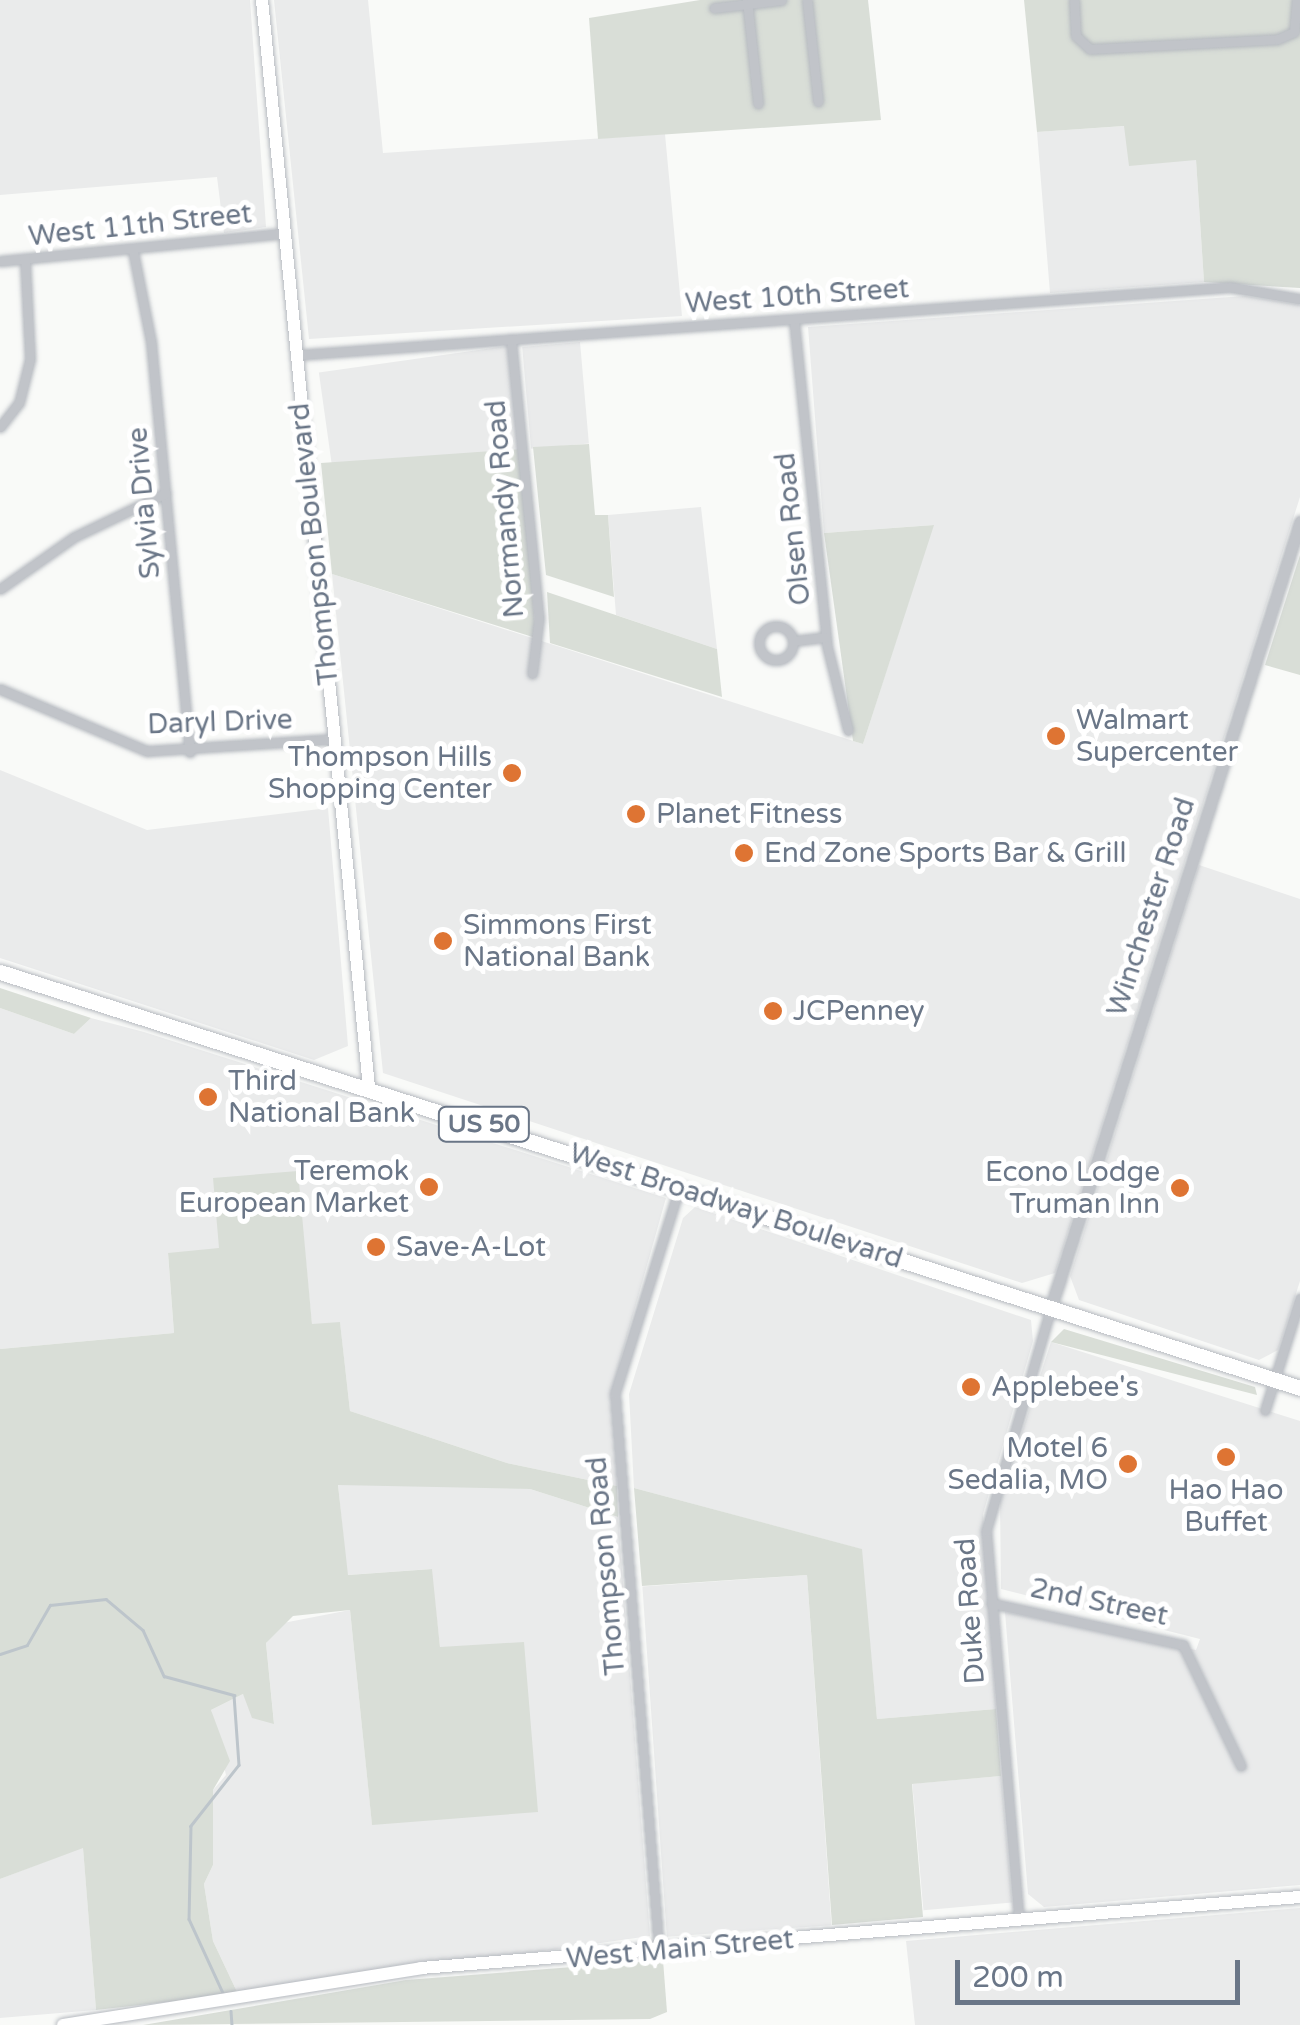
<!DOCTYPE html>
<style>
body{margin:0}
#map{position:relative;width:1300px;height:2025px;overflow:hidden;background:#f9faf8;font-family:"Varela Round",sans-serif}
div>[style]{position:absolute}
.built>*{inset:0;background:#eaebeb;transform-origin:0 0}
.green>*{inset:0;background:#d9ded7}
.stream>*{height:2.5px;margin:-1.25px;padding:0 1.25px;transform-origin:1.25px;border-radius:1.25px;background:#bdc5cb}
.roads{filter:drop-shadow(0 0 2px #b6bac0) drop-shadow(0 0 2px #b6bac0)}
.minor>*{height:9px;margin:-4.5px;padding:0 4.5px;transform-origin:4.5px;border-radius:4.5px;background:#c1c4c9}
.minor>.ring{margin:-4.5px;padding:0;box-sizing:content-box;background:none;border:9px solid #c1c4c9;border-radius:50%}
.tertiary>*{height:11px;margin:-5.5px;padding:0 5.5px;transform-origin:5.5px;border-radius:5.5px;background:#c1c4c9}
.secondary>*{height:12px;margin:-6px;padding:0 6px;transform-origin:6px;border-radius:6px;background:#fff}
.trunk>*{height:15px;margin:-7.5px;padding:0 7.5px;transform-origin:7.5px;border-radius:7.5px;background:#fff}
.dots>*{width:28px;height:28px;translate:-50% -50%;box-sizing:border-box;border:5px solid #fff;border-radius:50%}
span{translate:-50% -50%;white-space:nowrap;text-align:center;line-height:1.15;-webkit-text-stroke:10px #fff;paint-order:stroke}
.shield-label span{padding:2px 8px;background:#fff;border:2px solid;border-radius:8px;-webkit-text-stroke-width:0}
.shield-label{font-size:25px;color:#6a7687;font-weight:700}
.street-label{font-size:28px;color:#6a7687}
.poi-label{font-size:28px;color:#6a7687}
.left{translate:0 -50%;text-align:left}
.right{translate:-100% -50%;text-align:right}
.scale{position:absolute;left:955px;top:1960px;width:285px;height:45px;box-sizing:border-box;border:5px solid #6a7687;border-top:0;padding-left:12px;font-size:30px;line-height:35px;white-space:nowrap;color:#6a7687;-webkit-text-stroke:8px #fff;paint-order:stroke}
</style>
<div id="map">
<div class="built">
<div style="clip-path:polygon(0 0,250px 0,266px 227px,224px 233px,217px 177px,0 195px)"></div>
<div style="clip-path:polygon(274px 0,368px 0,383px 153px,665px 134px,682px 316px,309px 339px)"></div>
<div style="clip-path:polygon(1125px 126px,1196px 160px,1204px 282px,1050px 293px,1037px 132px)"></div>
<div style="clip-path:polygon(1245px 296px,1300px 305px,1300px 497px,1055px 1273px,1022px 1283px,383px 1073px,332px 574px,863px 744px,933px 525px,824px 533px,808px 327px)"></div>
<div style="left:580px;top:342px;width:102px;height:58px;rotate:85deg"></div>
<div style="left:507px;top:346px;width:104px;height:190px;rotate:82deg"></div>
<div style="clip-path:polygon(701px 507px,717px 649px,616px 615px,608px 515px)"></div>
<div style="clip-path:polygon(0 770px,147px 830px,328px 808px,348px 1046px,314px 1060px,0 958px)"></div>
<div style="clip-path:polygon(1199px 865px,1300px 899px,1300px 1281px,1278px 1350px,1259px 1360px,1079px 1300px,1070px 1276px)"></div>
<div style="clip-path:polygon(0 1008px,74px 1034px,91px 1018px,144px 1032px,666px 1198px,620px 1361px,617px 1486px,507px 1463px,350px 1411px,340px 1323px,312px 1325px,297px 1171px,219px 1249px,168px 1254px,174px 1333px,0 1349px)"></div>
<div style="clip-path:polygon(695px 1207px,1031px 1320px,1033px 1341px,983px 1514px,996px 1709px,877px 1719px,861px 1549px,634px 1488px,629px 1394px,683px 1218px)"></div>
<div style="clip-path:polygon(1051px 1342px,1300px 1421px,1300px 1885px,1044px 1907px,1028px 1894px,1005px 1612px,1196px 1650px,1200px 1639px,1001px 1589px,1000px 1500px)"></div>
<div style="clip-path:polygon(421px 1480px,530px 1489px,618px 1517px,650px 1936px,238px 1994px,213px 1941px,204px 1884px,213px 1865px,213px 1790px,226px 1775px,211px 1710px,243px 1694px,274px 1723px,266px 1643px,278px 1624px,350px 1610px,372px 1824px,440px 1647px,431px 1569px,347px 1575px,338px 1484px)"></div>
<div style="left:807px;top:1575px;width:351px;height:165px;rotate:86deg"></div>
<div style="left:1001px;top:1776px;width:127px;height:89px;rotate:85deg"></div>
<div style="clip-path:polygon(83px 1847px,96px 2010px,0 2018px,0 1879px)"></div>
<div style="clip-path:polygon(1300px 1908px,1300px 2025px,915px 2025px,906px 1941px)"></div>
</div>
<div class="green">
<div style="clip-path:polygon(700px 0,868px 0,881px 120px,598px 139px,589px 18px)"></div>
<div style="clip-path:polygon(1024px 0,1300px 0,1300px 288px,1204px 282px,1196px 160px,1129px 166px,1124px 126px,1037px 132px)"></div>
<div style="clip-path:polygon(589px 444px,595px 515px,608px 515px,614px 597px,546px 575px,533px 447px)"></div>
<div style="clip-path:polygon(521px 449px,536px 638px,332px 574px,321px 463px)"></div>
<div style="clip-path:polygon(934px 525px,863px 744px,853px 741px,824px 533px)"></div>
<div style="clip-path:polygon(1300px 555px,1300px 675px,1265px 665px)"></div>
<div style="clip-path:polygon(547px 592px,717px 649px,722px 697px,550px 643px)"></div>
<div style="clip-path:polygon(0 988px,91px 1018px,74px 1034px,0 1008px)"></div>
<div style="clip-path:polygon(298px 1171px,312px 1324px,340px 1322px,350px 1411px,507px 1463px,617px 1486px,618px 1517px,530px 1489px,338px 1485px,348px 1575px,432px 1569px,440px 1647px,524px 1642px,538px 1812px,372px 1825px,350px 1610px,293px 1616px,266px 1643px,274px 1724px,252px 1718px,243px 1694px,211px 1710px,230px 1761px,213px 1790px,213px 1865px,204px 1884px,213px 1941px,238px 1994px,96px 2010px,83px 1848px,0 1879px,0 1349px,174px 1333px,168px 1253px,219px 1248px,213px 1178px)"></div>
<div style="clip-path:polygon(1064px 1329px,1255px 1387px,1257px 1395px,1051px 1342px)"></div>
<div style="clip-path:polygon(634px 1488px,862px 1549px,877px 1719px,996px 1709px,1001px 1776px,912px 1784px,923px 1917px,832px 1925px,807px 1575px,642px 1586px)"></div>
<div style="clip-path:polygon(663px 1960px,667px 2012px,650px 2019px,143px 2025px,406px 1980px)"></div>
</div>
<div class="stream">
<div style="left:0;top:1654px;width:28px;rotate:-18deg"></div>
<div style="left:27px;top:1645px;width:46px;rotate:-60.1deg"></div>
<div style="left:50px;top:1605px;width:56px;rotate:-6.1deg"></div>
<div style="left:106px;top:1599px;width:48px;rotate:40deg"></div>
<div style="left:143px;top:1630px;width:51px;rotate:65.5deg"></div>
<div style="left:164px;top:1676px;width:73px;rotate:15.2deg"></div>
<div style="left:234px;top:1695px;width:70px;rotate:85.9deg"></div>
<div style="left:239px;top:1765px;width:78px;rotate:128.2deg"></div>
<div style="left:191px;top:1826px;width:93px;rotate:91.2deg"></div>
<div style="left:189px;top:1919px;width:84px;rotate:65.3deg"></div>
<div style="left:231px;top:2011px;width:14px;rotate:86deg"></div>
</div>
<div class="roads">
<div class="minor">
<div style="left:747px;top:0;width:104px;rotate:83.9deg"></div>
<div style="left:807px;top:0;width:102px;rotate:83.8deg"></div>
<div style="left:1074px;top:0;width:36px;rotate:87deg"></div>
<div style="left:1076px;top:36px;width:19px;rotate:43deg"></div>
<div style="left:1090px;top:49px;width:188px;rotate:-3deg"></div>
<div style="left:1278px;top:39px;width:17px;rotate:-24deg"></div>
<div style="left:1294px;top:32px;width:32px;rotate:-85deg"></div>
<div style="left:714px;top:8px;width:68px;rotate:-6.7deg"></div>
<div style="left:133px;top:251px;width:93px;rotate:78.8deg"></div>
<div style="left:151px;top:342px;width:412px;rotate:84.6deg"></div>
<div style="left:0;top:261px;width:286px;rotate:-5.6deg"></div>
<div style="left:794px;top:320px;width:328px;rotate:84.2deg"></div>
<div style="left:827px;top:646px;width:87px;rotate:76deg"></div>
<div style="left:511px;top:339px;width:280px;rotate:84.3deg"></div>
<div style="left:539px;top:618px;width:56px;rotate:97.1deg"></div>
<div style="left:296px;top:355px;width:936px;rotate:-4.16deg"></div>
<div style="left:1230px;top:287px;width:71px;rotate:9.7deg"></div>
<div style="left:0;top:427px;width:31px;rotate:-52deg"></div>
<div style="left:19px;top:403px;width:45px;rotate:-76deg"></div>
<div style="left:30px;top:359px;width:100px;rotate:-92.9deg"></div>
<div style="left:0;top:589px;width:90px;rotate:-35.1deg"></div>
<div style="left:74px;top:537px;width:102px;rotate:-25.6deg"></div>
<div class="ring" style="left:759px;top:626px;width:25px;height:25px"></div>
<div style="left:793px;top:641px;width:33px;rotate:-7deg"></div>
<div style="left:0;top:689px;width:160px;rotate:22.9deg"></div>
<div style="left:147px;top:751px;width:186px;rotate:-3.7deg"></div>
<div style="left:1265px;top:1410px;width:117px;rotate:-72.6deg"></div>
<div style="left:991px;top:1603px;width:197px;rotate:12.3deg"></div>
<div style="left:1183px;top:1645px;width:134px;rotate:64.4deg"></div>
<div style="left:1019px;top:1921px;width:391px;rotate:-94.8deg"></div>
<div style="left:986px;top:1531px;width:233px;rotate:-73.8deg"></div>
<div style="left:659px;top:1951px;width:560px;rotate:-94.51deg"></div>
<div style="left:615px;top:1393px;width:214px;rotate:-72.6deg"></div>
</div>
<div class="tertiary">
<div style="left:1051px;top:1307px;width:824px;rotate:-72.4deg"></div>
</div>
<div class="secondary">
<div style="left:262px;top:0;width:1092px;rotate:84.38deg"></div>
<div style="left:63px;top:2025px;width:363px;rotate:-9deg"></div>
<div style="left:421px;top:1968px;width:882px;rotate:-4.62deg"></div>
</div>
<div class="trunk">
<div style="left:0;top:972px;width:1365px;rotate:17.74deg"></div>
</div>
</div>
<div class="dots">
<div style="left:1056px;top:736px;background:#de7433"></div>
<div style="left:512px;top:773px;background:#de7433"></div>
<div style="left:636px;top:814px;background:#de7433"></div>
<div style="left:744px;top:853px;background:#de7433"></div>
<div style="left:443px;top:941px;background:#de7433"></div>
<div style="left:773px;top:1011px;background:#de7433"></div>
<div style="left:208px;top:1097px;background:#de7433"></div>
<div style="left:429px;top:1187px;background:#de7433"></div>
<div style="left:1180px;top:1188px;background:#de7433"></div>
<div style="left:376px;top:1247px;background:#de7433"></div>
<div style="left:971px;top:1387px;background:#de7433"></div>
<div style="left:1226px;top:1457px;background:#de7433"></div>
<div style="left:1128px;top:1464px;background:#de7433"></div>
</div>
<div class="shield-label">
<span style="left:484px;top:1124px">US 50</span>
</div>
<div class="street-label">
<span style="left:140px;top:225px;rotate:-6deg">West 11th Street</span>
<span style="left:797px;top:296px;rotate:-4deg">West 10th Street</span>
<span style="left:144px;top:503px;rotate:-95deg">Sylvia Drive</span>
<span style="left:505px;top:509px;rotate:-95deg">Normandy Road</span>
<span style="left:793px;top:529px;rotate:-96deg">Olsen Road</span>
<span style="left:314px;top:544px;rotate:-96deg">Thompson Boulevard</span>
<span style="left:220px;top:722px;rotate:-2deg">Daryl Drive</span>
<span style="left:1151px;top:907px;rotate:-72deg">Winchester Road</span>
<span style="left:736px;top:1206px;rotate:18deg">West Broadway Boulevard</span>
<span style="left:606px;top:1566px;rotate:-95deg">Thompson Road</span>
<span style="left:1099px;top:1602px;rotate:12deg">2nd Street</span>
<span style="left:970px;top:1611px;rotate:-94deg">Duke Road</span>
<span style="left:680px;top:1949px;rotate:-5deg">West Main Street</span>
</div>
<div class="poi-label">
<span class="left" style="left:1076px;top:736px">Walmart<br>Supercenter</span>
<span class="right" style="left:492px;top:773px">Thompson Hills<br>Shopping Center</span>
<span class="left" style="left:656px;top:814px">Planet Fitness</span>
<span class="left" style="left:764px;top:853px">End Zone Sports Bar &amp; Grill</span>
<span class="left" style="left:463px;top:941px">Simmons First<br>National Bank</span>
<span class="left" style="left:793px;top:1011px">JCPenney</span>
<span class="left" style="left:228px;top:1097px">Third<br>National Bank</span>
<span class="right" style="left:409px;top:1187px">Teremok<br>European Market</span>
<span class="right" style="left:1160px;top:1188px">Econo Lodge<br>Truman Inn</span>
<span class="left" style="left:396px;top:1247px">Save-A-Lot</span>
<span class="left" style="left:991px;top:1387px">Applebee's</span>
<span class="right" style="left:1108px;top:1464px">Motel 6<br>Sedalia, MO</span>
<span style="left:1226px;top:1506px">Hao Hao<br>Buffet</span>
</div>
<div class="scale">200 m</div>
</div>
